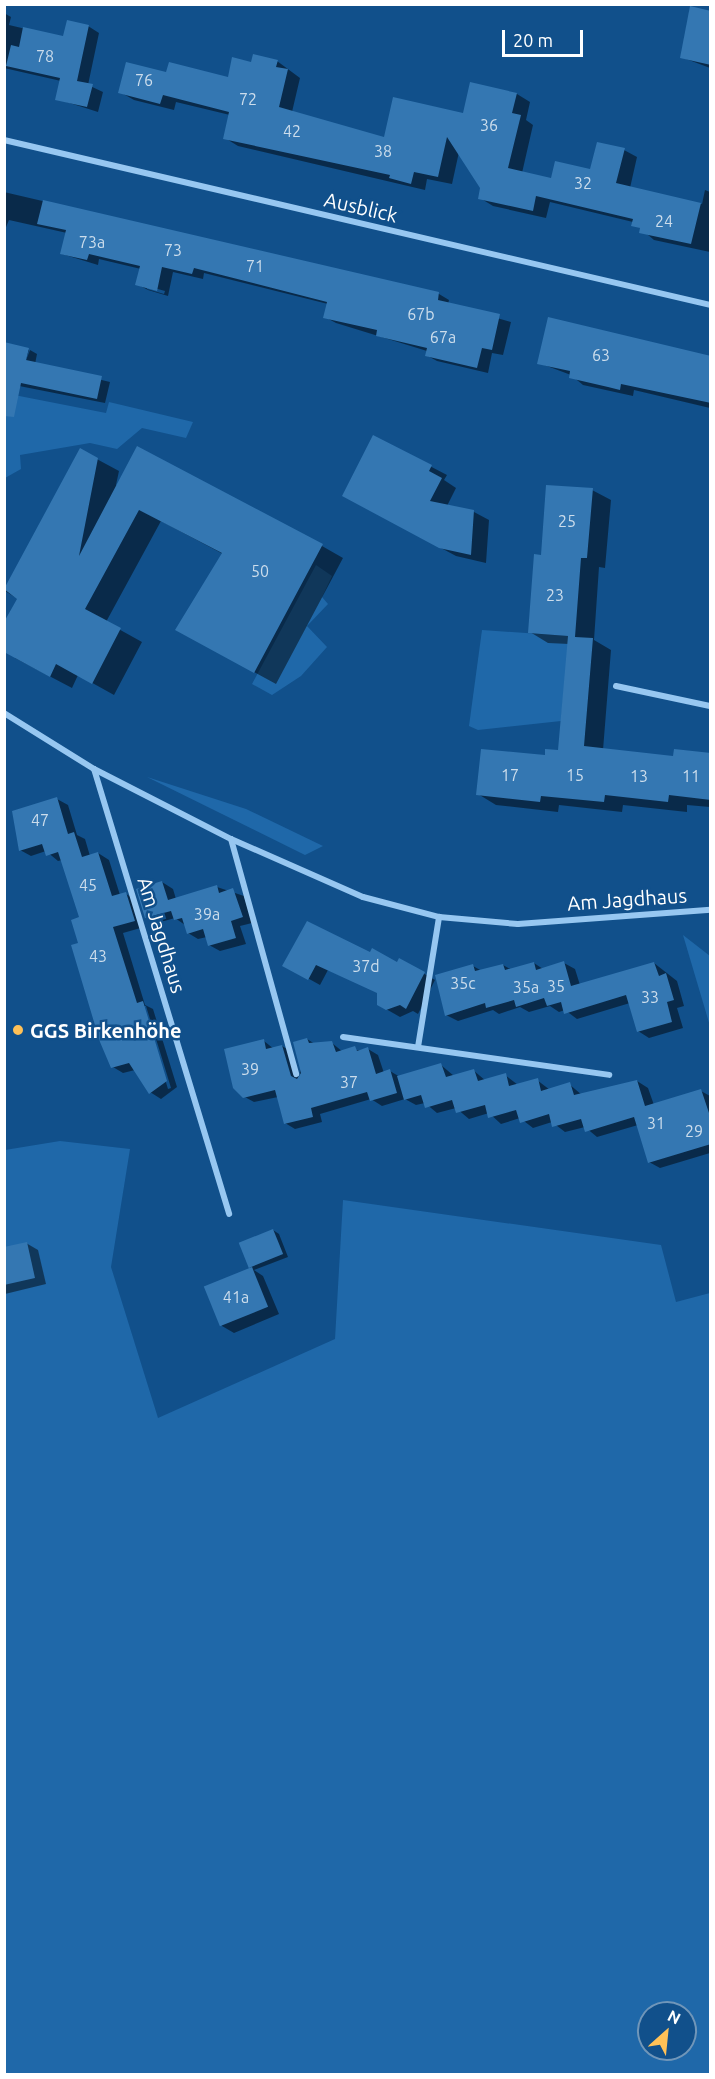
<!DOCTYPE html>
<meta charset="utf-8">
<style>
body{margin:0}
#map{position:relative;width:715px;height:2079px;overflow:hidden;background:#11508b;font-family:Ubuntu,sans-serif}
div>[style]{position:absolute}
.green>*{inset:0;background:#1f68a9}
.shadow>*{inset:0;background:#0007}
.building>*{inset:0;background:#3477b2;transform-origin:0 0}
.street>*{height:6px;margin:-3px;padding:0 3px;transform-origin:3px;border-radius:3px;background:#97c7f1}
.dots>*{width:16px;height:16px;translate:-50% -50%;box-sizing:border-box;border:3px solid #11508b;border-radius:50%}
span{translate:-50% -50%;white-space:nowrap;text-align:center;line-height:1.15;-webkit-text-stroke:5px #11508b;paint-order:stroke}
.number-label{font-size:16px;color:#ccddec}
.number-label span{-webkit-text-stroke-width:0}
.street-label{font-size:20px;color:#fff}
.poi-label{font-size:20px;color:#fff;font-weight:700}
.left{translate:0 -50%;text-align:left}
.frame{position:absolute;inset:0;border:6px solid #fff;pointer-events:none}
.north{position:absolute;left:637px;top:2001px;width:60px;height:60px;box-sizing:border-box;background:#11508b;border:2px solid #7096b9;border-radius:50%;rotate:27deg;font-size:16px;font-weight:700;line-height:24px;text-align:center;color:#fff}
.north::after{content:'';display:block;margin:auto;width:21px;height:27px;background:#ffc157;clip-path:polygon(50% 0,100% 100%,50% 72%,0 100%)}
.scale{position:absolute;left:502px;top:30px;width:81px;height:27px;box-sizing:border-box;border:3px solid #fff;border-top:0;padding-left:8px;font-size:18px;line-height:21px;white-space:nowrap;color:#fff;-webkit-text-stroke:4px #11508b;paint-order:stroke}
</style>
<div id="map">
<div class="green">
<div style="clip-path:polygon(4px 393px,106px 413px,109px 402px,193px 422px,186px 438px,142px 428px,117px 449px,90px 443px,20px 455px,21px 469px,5px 478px)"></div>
<div style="clip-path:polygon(316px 565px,332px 576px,322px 597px,328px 604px,307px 626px,327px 647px,301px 676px,272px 695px,252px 684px)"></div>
<div style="clip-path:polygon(482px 630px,569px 636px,561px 721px,478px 730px,469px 726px)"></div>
<div style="clip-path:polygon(147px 777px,246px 809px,323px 846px,305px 855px)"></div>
<div style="clip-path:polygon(683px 935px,710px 956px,710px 1026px)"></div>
<div style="clip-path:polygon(evenodd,60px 1141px,130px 1149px,111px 1267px,158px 1418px,335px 1339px,343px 1200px,661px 1245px,676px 1302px,710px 1293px,710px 2074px,5px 2074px,5px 1150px,60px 1141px,649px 2013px,685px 2013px,685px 2049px,649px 2049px,649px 2013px)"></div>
</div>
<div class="shadow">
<div style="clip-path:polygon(710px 12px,710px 68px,681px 57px)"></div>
<div style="clip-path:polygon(4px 13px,11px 17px,9px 25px,64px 38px,88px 26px,99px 33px,88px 85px,103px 92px,98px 112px,57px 99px,61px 81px,4px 68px)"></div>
<div style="clip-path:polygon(277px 61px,300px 78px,292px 112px,385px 139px,464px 115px,471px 84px,517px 94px,530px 102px,526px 120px,533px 125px,522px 173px,552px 180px,591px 171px,624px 150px,637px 157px,630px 188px,702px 204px,705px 190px,710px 192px,710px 252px,654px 240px,633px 222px,550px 202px,546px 218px,493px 206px,480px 198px,482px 188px,459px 152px,452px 184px,427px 179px,425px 190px,238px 146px,225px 138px,230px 115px,176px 102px,174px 110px,134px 100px,120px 92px,168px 74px,229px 79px,252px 63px)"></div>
<div style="clip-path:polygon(evenodd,4px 192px,439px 294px,449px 300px,448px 304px,511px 322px,503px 355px,492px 353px,488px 373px,437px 361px,426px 355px,427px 351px,336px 323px,325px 317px,328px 304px,204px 273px,203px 279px,173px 272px,168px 296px,148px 290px,137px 284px,141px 269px,99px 259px,98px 265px,62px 254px,67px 233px,9px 220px,4px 232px,4px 192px,147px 286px,165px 291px,164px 294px,147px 289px,147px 286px)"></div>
<div style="clip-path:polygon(4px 344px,29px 350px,23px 368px,30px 350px,37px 354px,35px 364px,110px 382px,105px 403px,4px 383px)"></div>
<div style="clip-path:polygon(710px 357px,710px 408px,634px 390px,633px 396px,583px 385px,571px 375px,539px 363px)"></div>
<div style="clip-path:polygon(374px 437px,447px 475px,444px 480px,456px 488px,447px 506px,474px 512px,489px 520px,486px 563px,456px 556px,359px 504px)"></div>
<div style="clip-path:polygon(80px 450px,119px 471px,116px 485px,322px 546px,343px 558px,276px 684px,199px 642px,223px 554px,161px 521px,106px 622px,142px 642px,114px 695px,78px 675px,72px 688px,15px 658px,18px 599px,5px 591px)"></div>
<div style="clip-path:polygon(592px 490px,611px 500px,605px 568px,599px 567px,594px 640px,611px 650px,603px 750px,675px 757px,710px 754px,710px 807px,687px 805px,687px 812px,623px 805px,622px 812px,559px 805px,558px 812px,496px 805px,478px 794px,560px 752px,569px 644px,548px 643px,530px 632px,542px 556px)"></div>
<div style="clip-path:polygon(evenodd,57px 799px,68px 805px,77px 835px,85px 839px,90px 856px,98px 853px,109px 860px,120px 895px,126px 894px,136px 900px,144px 927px,123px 933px,145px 1005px,153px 1009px,177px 1087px,161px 1099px,150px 1092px,135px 1070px,123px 1073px,113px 1067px,80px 944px,81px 918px,62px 860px,58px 861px,46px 851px,31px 856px,20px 850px,57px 799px,143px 1006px,146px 1006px,171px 1088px,168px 1089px,143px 1006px)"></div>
<div style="clip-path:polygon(162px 882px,173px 889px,176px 899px,217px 887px,244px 896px,252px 923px,240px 926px,246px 944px,220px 951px,209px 945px,207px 937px,198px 939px,188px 933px,185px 925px,175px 918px,157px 923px,146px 917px)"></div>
<div style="clip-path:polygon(371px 954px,398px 964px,400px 960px,435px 980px,418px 1014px,413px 1011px,400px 1017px,379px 1005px,378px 992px,328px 970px,320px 985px,284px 965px)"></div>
<div style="clip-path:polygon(534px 963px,543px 969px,564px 963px,575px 969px,580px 985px,654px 963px,677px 981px,684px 1006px,677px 1008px,683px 1028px,649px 1038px,638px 1031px,630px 1003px,577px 1019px,565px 1010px,559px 1012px,550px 1006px,529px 1012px,520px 1007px,499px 1014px,493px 1010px,458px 1021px,446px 1015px,473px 966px,482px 971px,503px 965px,512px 970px)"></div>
<div style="clip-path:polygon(307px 1039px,315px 1044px,332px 1043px,343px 1052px,368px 1049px,378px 1055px,384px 1073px,390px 1071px,400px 1077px,441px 1065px,454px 1076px,473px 1070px,486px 1081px,505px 1075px,518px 1085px,537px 1080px,550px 1090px,569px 1084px,582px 1095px,637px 1081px,648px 1088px,654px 1105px,701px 1091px,710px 1096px,710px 1153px,660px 1168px,649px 1162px,638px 1125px,597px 1137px,585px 1127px,565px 1132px,552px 1122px,533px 1128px,520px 1118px,501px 1124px,489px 1113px,469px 1119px,456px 1108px,437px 1113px,425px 1103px,416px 1105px,405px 1099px,382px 1106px,371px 1099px,320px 1114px,322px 1122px,295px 1129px,285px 1123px,278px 1097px,254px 1102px,243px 1096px,264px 1041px,274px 1049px,282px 1046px,292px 1052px,299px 1078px)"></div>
<div style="clip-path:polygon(273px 1230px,279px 1234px,288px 1257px,254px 1270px,263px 1276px,279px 1314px,234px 1333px,222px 1326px,206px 1288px,253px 1268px,250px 1267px)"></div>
<div style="clip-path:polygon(26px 1243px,38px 1250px,46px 1284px,5px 1294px,4px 1248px)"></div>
</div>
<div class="building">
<div style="clip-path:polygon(690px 6px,711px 11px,711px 65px,680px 58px)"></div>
<div style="clip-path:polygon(67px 20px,89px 25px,77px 81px,93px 84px,87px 107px,55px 100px,60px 78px,6px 66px,11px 45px,19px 47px,23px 27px,63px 36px)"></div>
<div style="clip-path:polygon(253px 54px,278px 60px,276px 67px,288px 69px,279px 107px,384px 137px,393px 97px,463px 113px,470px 82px,517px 93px,512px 113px,521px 115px,508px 168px,551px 178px,555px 161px,590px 169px,597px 142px,625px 148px,616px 183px,701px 203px,691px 244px,639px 233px,640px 228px,631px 226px,633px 219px,536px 196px,533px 211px,478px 199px,480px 188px,447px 137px,438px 177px,414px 172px,411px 184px,389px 178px,390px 175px,223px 139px,229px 112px,163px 95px,160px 104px,118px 93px,126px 62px,166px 72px,169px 62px,228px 77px,232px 57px,251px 62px)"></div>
<div style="clip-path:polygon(43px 200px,439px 292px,438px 300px,500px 314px,492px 350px,482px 348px,477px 368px,425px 356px,427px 348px,376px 336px,377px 330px,323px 318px,327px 302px,194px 268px,192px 274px,162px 267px,157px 291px,135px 285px,140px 266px,89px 254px,87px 260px,60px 254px,66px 230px,37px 224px)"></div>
<div style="clip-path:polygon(548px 317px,711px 356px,711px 403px,621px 384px,620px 390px,608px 387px,569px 378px,570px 371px,537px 364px)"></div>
<div style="clip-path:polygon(4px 342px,29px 348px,26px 360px,102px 376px,97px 399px,21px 383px,14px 417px,4px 416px)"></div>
<div style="clip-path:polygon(373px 435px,432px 465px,429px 471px,442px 478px,430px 501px,474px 510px,471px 555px,439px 548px,342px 496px)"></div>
<div style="clip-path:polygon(137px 446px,323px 544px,254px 673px,175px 630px,222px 553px,139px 510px,85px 609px,121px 628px,92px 684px,56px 664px,50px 677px,4px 652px,4px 622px,17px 599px,4px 589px,80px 448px,98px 458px,79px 556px)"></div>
<div style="clip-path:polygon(546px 485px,593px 488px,587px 558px,581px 558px,575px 637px,593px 638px,584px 746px,673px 756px,674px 749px,711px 753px,711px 800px,669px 795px,668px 802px,605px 795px,604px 802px,541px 796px,540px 802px,476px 795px,481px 749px,545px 755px,545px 749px,558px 750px,568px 636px,528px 633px,534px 554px,541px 555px)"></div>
<div style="clip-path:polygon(57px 797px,68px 834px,74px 832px,82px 857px,98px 852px,112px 896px,126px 892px,135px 921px,113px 927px,137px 1003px,143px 1001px,167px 1081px,149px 1094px,129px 1063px,111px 1068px,100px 1042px,71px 945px,78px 943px,71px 920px,79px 917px,58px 852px,46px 856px,42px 844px,19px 851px,12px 811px)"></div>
<div style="clip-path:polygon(162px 881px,168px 900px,217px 885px,219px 893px,233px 888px,243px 917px,231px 921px,236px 938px,208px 946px,203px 929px,187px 934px,182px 918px,174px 920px,171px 911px,145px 918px,136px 889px)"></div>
<div style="clip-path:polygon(307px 921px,370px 952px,372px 948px,397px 962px,399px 958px,425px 972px,406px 1009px,400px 1005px,386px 1010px,377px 1005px,377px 993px,316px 965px,308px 980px,282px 966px)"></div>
<div style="clip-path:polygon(564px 961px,571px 986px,654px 962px,659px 976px,666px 973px,674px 1000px,667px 1002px,672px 1022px,637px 1032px,626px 995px,564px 1014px,561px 1002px,547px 1006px,544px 998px,516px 1007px,514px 1000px,486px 1008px,485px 1003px,445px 1016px,435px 975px,473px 964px,475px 971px,503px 964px,505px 970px,534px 962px,536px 970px)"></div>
<div style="clip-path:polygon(307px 1038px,309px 1043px,332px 1041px,336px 1052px,355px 1046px,357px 1051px,368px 1047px,376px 1074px,390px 1069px,397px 1093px,370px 1101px,367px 1092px,311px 1108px,313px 1117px,284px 1124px,275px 1090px,243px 1098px,233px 1088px,224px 1049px,264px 1039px,266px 1049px,282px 1045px,291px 1076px,297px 1079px,301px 1073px,293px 1042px)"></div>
<div style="clip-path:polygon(441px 1063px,446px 1077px,474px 1069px,478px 1081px,506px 1073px,509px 1086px,538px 1078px,541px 1091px,570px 1082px,574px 1095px,637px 1080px,645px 1106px,701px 1089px,711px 1119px,711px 1144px,648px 1163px,634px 1117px,585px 1132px,581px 1119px,552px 1127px,549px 1114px,520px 1123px,516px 1110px,488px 1118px,485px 1105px,456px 1113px,452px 1100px,425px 1108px,421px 1095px,404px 1100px,397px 1076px)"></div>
<div style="left:273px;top:1229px;width:27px;height:37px;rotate:68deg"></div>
<div style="clip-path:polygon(27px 1242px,35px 1278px,4px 1285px,4px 1247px)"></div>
<div style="left:252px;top:1267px;width:43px;height:52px;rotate:68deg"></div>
</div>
<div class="street">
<div style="left:4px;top:140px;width:725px;rotate:13.15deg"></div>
<div style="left:616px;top:686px;width:96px;rotate:12deg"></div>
<div style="left:4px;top:713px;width:106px;rotate:31.9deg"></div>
<div style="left:94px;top:769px;width:154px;rotate:27.1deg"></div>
<div style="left:231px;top:839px;width:144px;rotate:23.7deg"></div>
<div style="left:363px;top:897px;width:79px;rotate:14.7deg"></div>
<div style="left:439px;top:917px;width:79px;rotate:5.1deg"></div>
<div style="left:518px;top:924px;width:193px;rotate:-4.2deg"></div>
<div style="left:94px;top:769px;width:465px;rotate:73.1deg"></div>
<div style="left:231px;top:839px;width:244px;rotate:74.5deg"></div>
<div style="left:343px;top:1037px;width:269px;rotate:8.1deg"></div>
<div style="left:418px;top:1047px;width:132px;rotate:-80.8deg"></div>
</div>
<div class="dots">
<div style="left:18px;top:1030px;background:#ffc157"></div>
</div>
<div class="number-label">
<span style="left:45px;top:56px">78</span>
<span style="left:144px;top:80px">76</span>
<span style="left:248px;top:99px">72</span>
<span style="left:489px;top:125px">36</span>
<span style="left:292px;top:131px">42</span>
<span style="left:383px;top:151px">38</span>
<span style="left:583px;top:183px">32</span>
<span style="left:664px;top:221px">24</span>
<span style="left:92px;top:242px">73a</span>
<span style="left:173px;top:250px">73</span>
<span style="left:255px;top:266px">71</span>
<span style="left:421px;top:314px">67b</span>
<span style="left:443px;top:337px">67a</span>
<span style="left:601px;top:355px">63</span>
<span style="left:567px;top:521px">25</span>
<span style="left:260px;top:571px">50</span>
<span style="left:555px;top:595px">23</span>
<span style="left:510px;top:775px">17</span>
<span style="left:575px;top:775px">15</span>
<span style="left:639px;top:776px">13</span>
<span style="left:691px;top:776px">11</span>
<span style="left:40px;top:820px">47</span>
<span style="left:88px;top:885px">45</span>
<span style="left:207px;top:914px">39a</span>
<span style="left:98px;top:956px">43</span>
<span style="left:366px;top:966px">37d</span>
<span style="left:463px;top:983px">35c</span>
<span style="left:556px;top:986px">35</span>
<span style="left:526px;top:987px">35a</span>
<span style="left:650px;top:997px">33</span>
<span style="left:250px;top:1069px">39</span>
<span style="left:349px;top:1082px">37</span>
<span style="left:656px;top:1123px">31</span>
<span style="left:694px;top:1131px">29</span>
<span style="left:236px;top:1297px">41a</span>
</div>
<div class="street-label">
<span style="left:361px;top:207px;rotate:13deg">Ausblick</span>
<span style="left:627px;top:899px;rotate:-4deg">Am Jagdhaus</span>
<span style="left:162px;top:935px;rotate:73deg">Am Jagdhaus</span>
</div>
<div class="poi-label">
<span class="left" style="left:30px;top:1030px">GGS Birkenhöhe</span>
</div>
<div class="frame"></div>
<div class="north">N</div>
<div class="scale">20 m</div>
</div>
